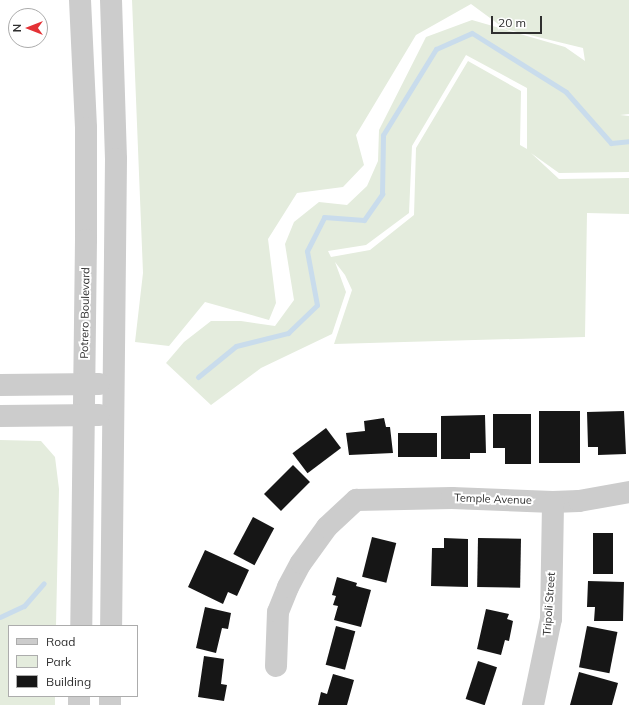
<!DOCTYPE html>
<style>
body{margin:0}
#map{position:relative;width:629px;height:705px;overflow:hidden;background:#fff;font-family:Mulish,sans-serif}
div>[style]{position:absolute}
.green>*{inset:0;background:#e4ecdd}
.stream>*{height:5px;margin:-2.5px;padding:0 2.5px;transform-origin:2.5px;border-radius:2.5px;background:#c9dcec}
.building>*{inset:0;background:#161616;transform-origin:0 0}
.minor>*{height:22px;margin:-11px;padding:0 11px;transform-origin:11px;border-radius:11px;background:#ccc}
span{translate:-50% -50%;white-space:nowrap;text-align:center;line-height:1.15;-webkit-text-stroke:4px #fff;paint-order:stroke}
.street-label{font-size:11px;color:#2f2f2f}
.legend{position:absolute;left:8px;top:625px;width:130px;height:72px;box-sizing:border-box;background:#fff;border:1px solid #acacac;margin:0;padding:5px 7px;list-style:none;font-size:12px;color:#2f2f2f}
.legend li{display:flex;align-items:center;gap:8px;height:20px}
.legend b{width:20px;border:1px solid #acacac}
.north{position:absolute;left:8px;top:8px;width:40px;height:40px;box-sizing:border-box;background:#fff;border:1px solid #acacac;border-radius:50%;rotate:270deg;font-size:11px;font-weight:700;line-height:16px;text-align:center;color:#2f2f2f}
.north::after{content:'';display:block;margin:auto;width:14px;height:18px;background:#e43236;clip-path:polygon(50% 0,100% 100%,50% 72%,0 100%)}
.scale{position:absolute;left:491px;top:16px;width:51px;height:18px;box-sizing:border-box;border:2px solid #2f2f2f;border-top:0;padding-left:5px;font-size:12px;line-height:14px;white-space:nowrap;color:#2f2f2f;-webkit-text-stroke:3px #fff;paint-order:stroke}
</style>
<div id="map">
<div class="green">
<div style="clip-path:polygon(evenodd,132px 0,629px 0,629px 114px,620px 115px,629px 116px,629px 172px,559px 173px,531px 153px,559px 179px,629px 178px,629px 214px,587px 213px,585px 337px,334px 344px,352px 290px,345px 275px,335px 262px,346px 292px,332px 334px,261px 368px,211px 405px,166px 363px,184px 342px,211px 321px,241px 321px,275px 326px,294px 300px,285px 244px,294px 222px,319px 202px,347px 205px,367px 186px,378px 161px,379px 130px,426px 37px,472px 20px,565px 47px,585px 61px,583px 48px,505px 29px,471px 4px,416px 35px,356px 135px,364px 165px,343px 187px,297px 193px,268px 239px,276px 303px,269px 320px,205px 302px,169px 346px,135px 342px,143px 273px,132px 0,466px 55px,527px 88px,527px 149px,520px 145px,521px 91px,468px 61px,416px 148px,414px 215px,370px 250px,331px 257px,328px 251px,366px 245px,409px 213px,412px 146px,466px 55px)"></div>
<div style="clip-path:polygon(0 440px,41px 441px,55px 457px,59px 489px,56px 626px,9px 626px,9px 696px,55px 696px,55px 705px,0 705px)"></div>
</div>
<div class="stream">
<div style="left:198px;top:377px;width:49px;rotate:-39.2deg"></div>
<div style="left:236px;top:346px;width:54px;rotate:-14deg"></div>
<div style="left:288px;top:333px;width:40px;rotate:-44deg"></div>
<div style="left:317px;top:305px;width:55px;rotate:-100.5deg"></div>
<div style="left:307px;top:251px;width:38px;rotate:-63deg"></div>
<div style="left:324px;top:217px;width:40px;rotate:4.3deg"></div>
<div style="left:364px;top:220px;width:32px;rotate:-55deg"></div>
<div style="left:382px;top:194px;width:59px;rotate:-89deg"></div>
<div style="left:383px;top:135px;width:101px;rotate:-58.4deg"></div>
<div style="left:436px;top:49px;width:39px;rotate:-24deg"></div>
<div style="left:472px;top:33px;width:111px;rotate:32.1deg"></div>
<div style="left:566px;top:92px;width:68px;rotate:48.6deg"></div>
<div style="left:611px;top:143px;width:18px;rotate:-6deg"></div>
<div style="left:0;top:617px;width:26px;rotate:-25deg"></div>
<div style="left:24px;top:606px;width:30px;rotate:-49deg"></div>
</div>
<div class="building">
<div style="left:539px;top:411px;width:41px;height:52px"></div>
<div style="clip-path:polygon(624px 411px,626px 454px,598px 455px,598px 447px,588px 447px,587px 412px)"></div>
<div style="clip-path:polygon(493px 414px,531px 414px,531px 464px,505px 464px,505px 448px,493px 448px)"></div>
<div style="clip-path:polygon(485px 415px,486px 453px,470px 453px,470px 459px,441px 459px,441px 416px)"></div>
<div style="clip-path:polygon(384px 418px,386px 427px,390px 427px,393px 453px,349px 455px,346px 433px,365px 431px,364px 421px)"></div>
<div style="left:326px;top:428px;width:25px;height:42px;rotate:53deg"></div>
<div style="left:437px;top:433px;width:24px;height:39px;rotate:90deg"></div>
<div style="left:293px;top:465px;width:24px;height:41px;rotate:45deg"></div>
<div style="left:253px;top:517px;width:24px;height:42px;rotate:28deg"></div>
<div style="left:593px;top:533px;width:20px;height:41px"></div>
<div style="left:372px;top:537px;width:25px;height:41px;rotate:14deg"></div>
<div style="clip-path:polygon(444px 538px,468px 539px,468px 587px,431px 586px,432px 548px,444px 548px)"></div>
<div style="left:478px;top:538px;width:43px;height:49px;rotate:1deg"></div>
<div style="clip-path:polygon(205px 550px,249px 570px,237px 596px,228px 592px,223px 604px,188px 587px)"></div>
<div style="clip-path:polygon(337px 577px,357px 583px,356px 586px,371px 590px,361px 627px,334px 620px,338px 606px,333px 605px,336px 596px,332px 595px)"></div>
<div style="clip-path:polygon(588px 581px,624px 582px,623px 621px,594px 621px,595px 607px,587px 607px)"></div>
<div style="clip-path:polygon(205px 607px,231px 613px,228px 629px,222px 628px,216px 653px,196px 648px)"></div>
<div style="clip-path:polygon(486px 609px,509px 614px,507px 619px,513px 621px,509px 641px,505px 640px,501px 655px,477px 649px)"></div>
<div style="left:336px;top:626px;width:20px;height:40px;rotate:15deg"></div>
<div style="left:587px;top:626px;width:31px;height:42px;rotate:11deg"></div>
<div style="clip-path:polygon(204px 656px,224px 659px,221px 684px,227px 685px,224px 701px,198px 697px)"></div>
<div style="left:478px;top:661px;width:20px;height:40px;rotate:18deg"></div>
<div style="clip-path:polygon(579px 672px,618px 683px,612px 705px,570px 705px)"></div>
<div style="clip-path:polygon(333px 674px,354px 680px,347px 705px,318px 705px,321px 692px,327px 694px)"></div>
</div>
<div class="minor">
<div style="left:80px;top:0;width:128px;rotate:87.3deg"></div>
<div style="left:86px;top:128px;width:112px;rotate:90deg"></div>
<div style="left:86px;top:240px;width:386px;rotate:90.7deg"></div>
<div style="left:111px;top:0;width:159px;rotate:88.2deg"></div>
<div style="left:116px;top:159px;width:467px;rotate:90.6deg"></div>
<div style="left:0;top:385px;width:99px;rotate:-0.6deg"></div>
<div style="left:0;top:416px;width:99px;rotate:-0.6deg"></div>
<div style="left:276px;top:666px;width:54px;rotate:-87.9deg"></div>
<div style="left:278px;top:612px;width:27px;rotate:-68deg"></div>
<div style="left:288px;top:587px;width:27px;rotate:-62deg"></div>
<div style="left:301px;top:563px;width:44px;rotate:-54.2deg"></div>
<div style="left:327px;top:527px;width:40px;rotate:-43deg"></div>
<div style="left:356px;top:500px;width:96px;rotate:-1.2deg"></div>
<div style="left:452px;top:498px;width:101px;rotate:2.3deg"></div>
<div style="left:553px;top:502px;width:26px;rotate:-2deg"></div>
<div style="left:579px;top:501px;width:51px;rotate:-10.2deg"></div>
<div style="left:79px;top:705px;width:9px;rotate:-90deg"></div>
<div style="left:110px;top:705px;width:9px;rotate:-90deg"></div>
<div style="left:533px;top:705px;width:88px;rotate:-78.2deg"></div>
<div style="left:551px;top:619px;width:117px;rotate:-89deg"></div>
</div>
<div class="street-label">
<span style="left:85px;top:313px;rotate:-89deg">Potrero Boulevard</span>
<span style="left:493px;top:499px;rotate:2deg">Temple Avenue</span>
<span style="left:549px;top:604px;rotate:-86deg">Tripoli Street</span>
</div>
<ul class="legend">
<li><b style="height:5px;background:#ccc"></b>Road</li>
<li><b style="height:11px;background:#e4ecdd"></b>Park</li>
<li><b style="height:11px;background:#161616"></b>Building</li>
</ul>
<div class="north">N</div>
<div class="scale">20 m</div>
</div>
